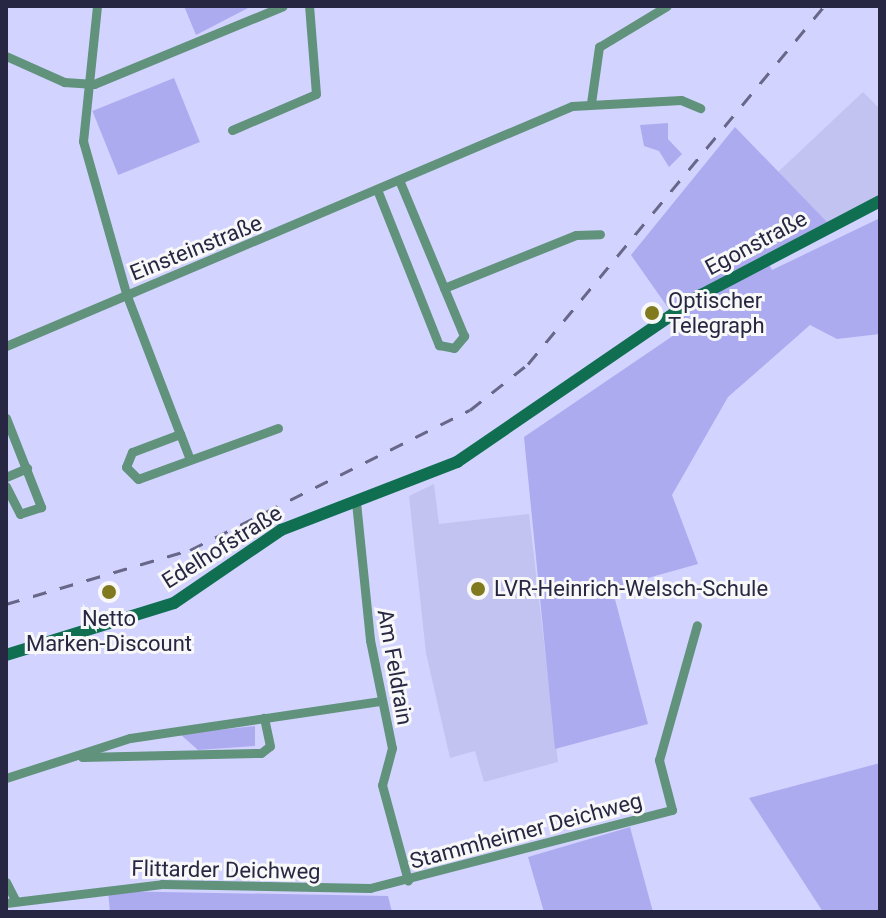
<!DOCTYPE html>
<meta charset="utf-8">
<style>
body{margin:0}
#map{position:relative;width:886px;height:918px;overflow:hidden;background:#d3d3ff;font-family:Roboto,sans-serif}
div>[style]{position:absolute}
.built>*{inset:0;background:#c3c3f2}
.green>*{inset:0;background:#adabf0;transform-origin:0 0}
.street>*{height:9px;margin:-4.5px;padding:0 4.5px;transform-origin:4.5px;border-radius:4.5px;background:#60927c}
.secondary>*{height:12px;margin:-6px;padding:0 6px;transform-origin:6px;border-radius:6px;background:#0f6f50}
.rail>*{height:3px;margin-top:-1.5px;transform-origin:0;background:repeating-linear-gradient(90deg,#686789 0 14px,transparent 0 28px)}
.dots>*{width:22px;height:22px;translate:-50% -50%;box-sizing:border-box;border:4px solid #f8f8f8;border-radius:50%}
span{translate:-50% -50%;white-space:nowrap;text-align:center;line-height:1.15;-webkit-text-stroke:6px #f8f8f8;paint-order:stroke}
.street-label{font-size:22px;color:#282743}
.poi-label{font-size:22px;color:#282743}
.left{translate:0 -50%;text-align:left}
.frame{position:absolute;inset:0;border:8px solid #282743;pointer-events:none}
</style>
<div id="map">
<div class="built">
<div style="clip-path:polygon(863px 92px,880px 109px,880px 195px,828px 223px,778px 172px)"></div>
<div style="clip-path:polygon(434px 484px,439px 524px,529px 514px,558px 762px,484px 782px,475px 751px,450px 758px,426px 653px,409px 496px)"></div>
</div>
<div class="green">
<div style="clip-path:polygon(184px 6px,252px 6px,196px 35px)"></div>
<div style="left:174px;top:78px;width:69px;height:88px;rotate:68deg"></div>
<div style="clip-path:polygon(668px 123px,668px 139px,682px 154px,669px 167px,659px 151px,644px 146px,640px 125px)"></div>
<div style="clip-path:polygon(735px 127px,828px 223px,764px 255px,772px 270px,880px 218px,880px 334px,837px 339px,810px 325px,728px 397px,672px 495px,698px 564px,612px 588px,648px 724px,555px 749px,524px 437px,683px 329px,631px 255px)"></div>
<div style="clip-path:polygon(255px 726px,255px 746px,198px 750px,180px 734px)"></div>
<div style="clip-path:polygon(880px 763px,880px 912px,823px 912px,749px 798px)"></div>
<div style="clip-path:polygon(630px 827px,653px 912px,544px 912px,528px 857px)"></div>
<div style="clip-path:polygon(108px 891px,388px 896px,392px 912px,110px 912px)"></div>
</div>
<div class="street">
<div style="left:97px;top:6px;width:136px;rotate:95.9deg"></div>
<div style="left:83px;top:141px;width:161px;rotate:74.2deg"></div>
<div style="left:127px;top:296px;width:148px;rotate:69deg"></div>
<div style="left:6px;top:56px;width:64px;rotate:24.1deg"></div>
<div style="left:64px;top:82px;width:30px;rotate:4deg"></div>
<div style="left:94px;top:84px;width:204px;rotate:-22.4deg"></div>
<div style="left:591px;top:103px;width:57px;rotate:-81.9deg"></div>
<div style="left:599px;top:47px;width:79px;rotate:-31.1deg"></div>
<div style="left:232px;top:130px;width:91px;rotate:-23.2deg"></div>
<div style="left:316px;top:94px;width:88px;rotate:-94.5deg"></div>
<div style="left:378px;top:192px;width:165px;rotate:68.3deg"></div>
<div style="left:439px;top:345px;width:15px;rotate:11deg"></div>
<div style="left:454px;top:348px;width:16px;rotate:-50deg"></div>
<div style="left:464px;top:336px;width:167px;rotate:-112.6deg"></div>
<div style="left:444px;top:288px;width:142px;rotate:-21.9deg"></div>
<div style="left:576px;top:235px;width:24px;rotate:-2deg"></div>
<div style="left:6px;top:346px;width:615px;rotate:-22.98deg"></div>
<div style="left:572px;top:106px;width:109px;rotate:-3.2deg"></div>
<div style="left:681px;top:100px;width:21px;rotate:23deg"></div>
<div style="left:6px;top:418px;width:96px;rotate:68.5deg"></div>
<div style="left:41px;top:507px;width:22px;rotate:162deg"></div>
<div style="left:20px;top:514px;width:31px;rotate:-117deg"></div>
<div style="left:189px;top:457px;width:25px;rotate:-111deg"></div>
<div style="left:180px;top:434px;width:51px;rotate:159.4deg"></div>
<div style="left:132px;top:452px;width:16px;rotate:112deg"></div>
<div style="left:126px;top:467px;width:17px;rotate:45deg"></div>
<div style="left:138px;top:479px;width:149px;rotate:-20deg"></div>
<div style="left:6px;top:477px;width:23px;rotate:-23deg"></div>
<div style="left:356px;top:502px;width:139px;rotate:84.2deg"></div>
<div style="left:370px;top:640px;width:110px;rotate:78.5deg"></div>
<div style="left:392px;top:748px;width:38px;rotate:105deg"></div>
<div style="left:382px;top:785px;width:99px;rotate:74.8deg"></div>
<div style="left:82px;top:757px;width:179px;rotate:-1.3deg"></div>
<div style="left:261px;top:753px;width:11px;rotate:-38deg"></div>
<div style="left:270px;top:746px;width:29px;rotate:-102deg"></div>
<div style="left:6px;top:778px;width:130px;rotate:-17.9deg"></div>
<div style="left:130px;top:738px;width:254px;rotate:-8.4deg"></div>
<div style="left:6px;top:882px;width:20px;rotate:63deg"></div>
<div style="left:6px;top:903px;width:157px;rotate:-6.9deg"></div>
<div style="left:162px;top:884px;width:208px;rotate:1.1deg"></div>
<div style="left:370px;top:888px;width:312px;rotate:-14.5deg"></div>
<div style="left:672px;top:810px;width:52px;rotate:-104.6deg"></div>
<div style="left:659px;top:760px;width:140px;rotate:-74.3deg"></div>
</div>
<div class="secondary">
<div style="left:6px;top:655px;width:176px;rotate:-17.2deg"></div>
<div style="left:174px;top:603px;width:130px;rotate:-34.3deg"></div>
<div style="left:281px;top:530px;width:189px;rotate:-21.1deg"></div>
<div style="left:457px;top:462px;width:296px;rotate:-34.4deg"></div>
<div style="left:701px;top:295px;width:202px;rotate:-27.7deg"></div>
</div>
<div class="rail">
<div style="left:6px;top:604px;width:192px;rotate:-16.4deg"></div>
<div style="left:190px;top:550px;width:313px;rotate:-26.6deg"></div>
<div style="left:470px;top:410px;width:74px;rotate:-38.4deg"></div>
<div style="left:528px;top:364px;width:465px;rotate:-50.4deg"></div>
</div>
<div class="dots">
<div style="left:652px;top:313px;background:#80791e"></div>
<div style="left:478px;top:589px;background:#80791e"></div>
<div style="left:109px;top:592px;background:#80791e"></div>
</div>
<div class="street-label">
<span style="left:756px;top:243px;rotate:-28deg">Egonstraße</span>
<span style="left:196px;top:248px;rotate:-22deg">Einsteinstraße</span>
<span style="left:222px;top:547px;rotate:-32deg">Edelhofstraße</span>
<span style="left:395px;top:667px;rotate:80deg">Am Feldrain</span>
<span style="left:526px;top:831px;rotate:-15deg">Stammheimer Deichweg</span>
<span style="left:226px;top:870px;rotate:1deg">Flittarder Deichweg</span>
</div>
<div class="poi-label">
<span class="left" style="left:668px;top:313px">Optischer<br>Telegraph</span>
<span class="left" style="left:494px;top:589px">LVR-Heinrich-Welsch-Schule</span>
<span style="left:109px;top:631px">Netto<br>Marken-Discount</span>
</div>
<div class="frame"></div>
</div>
